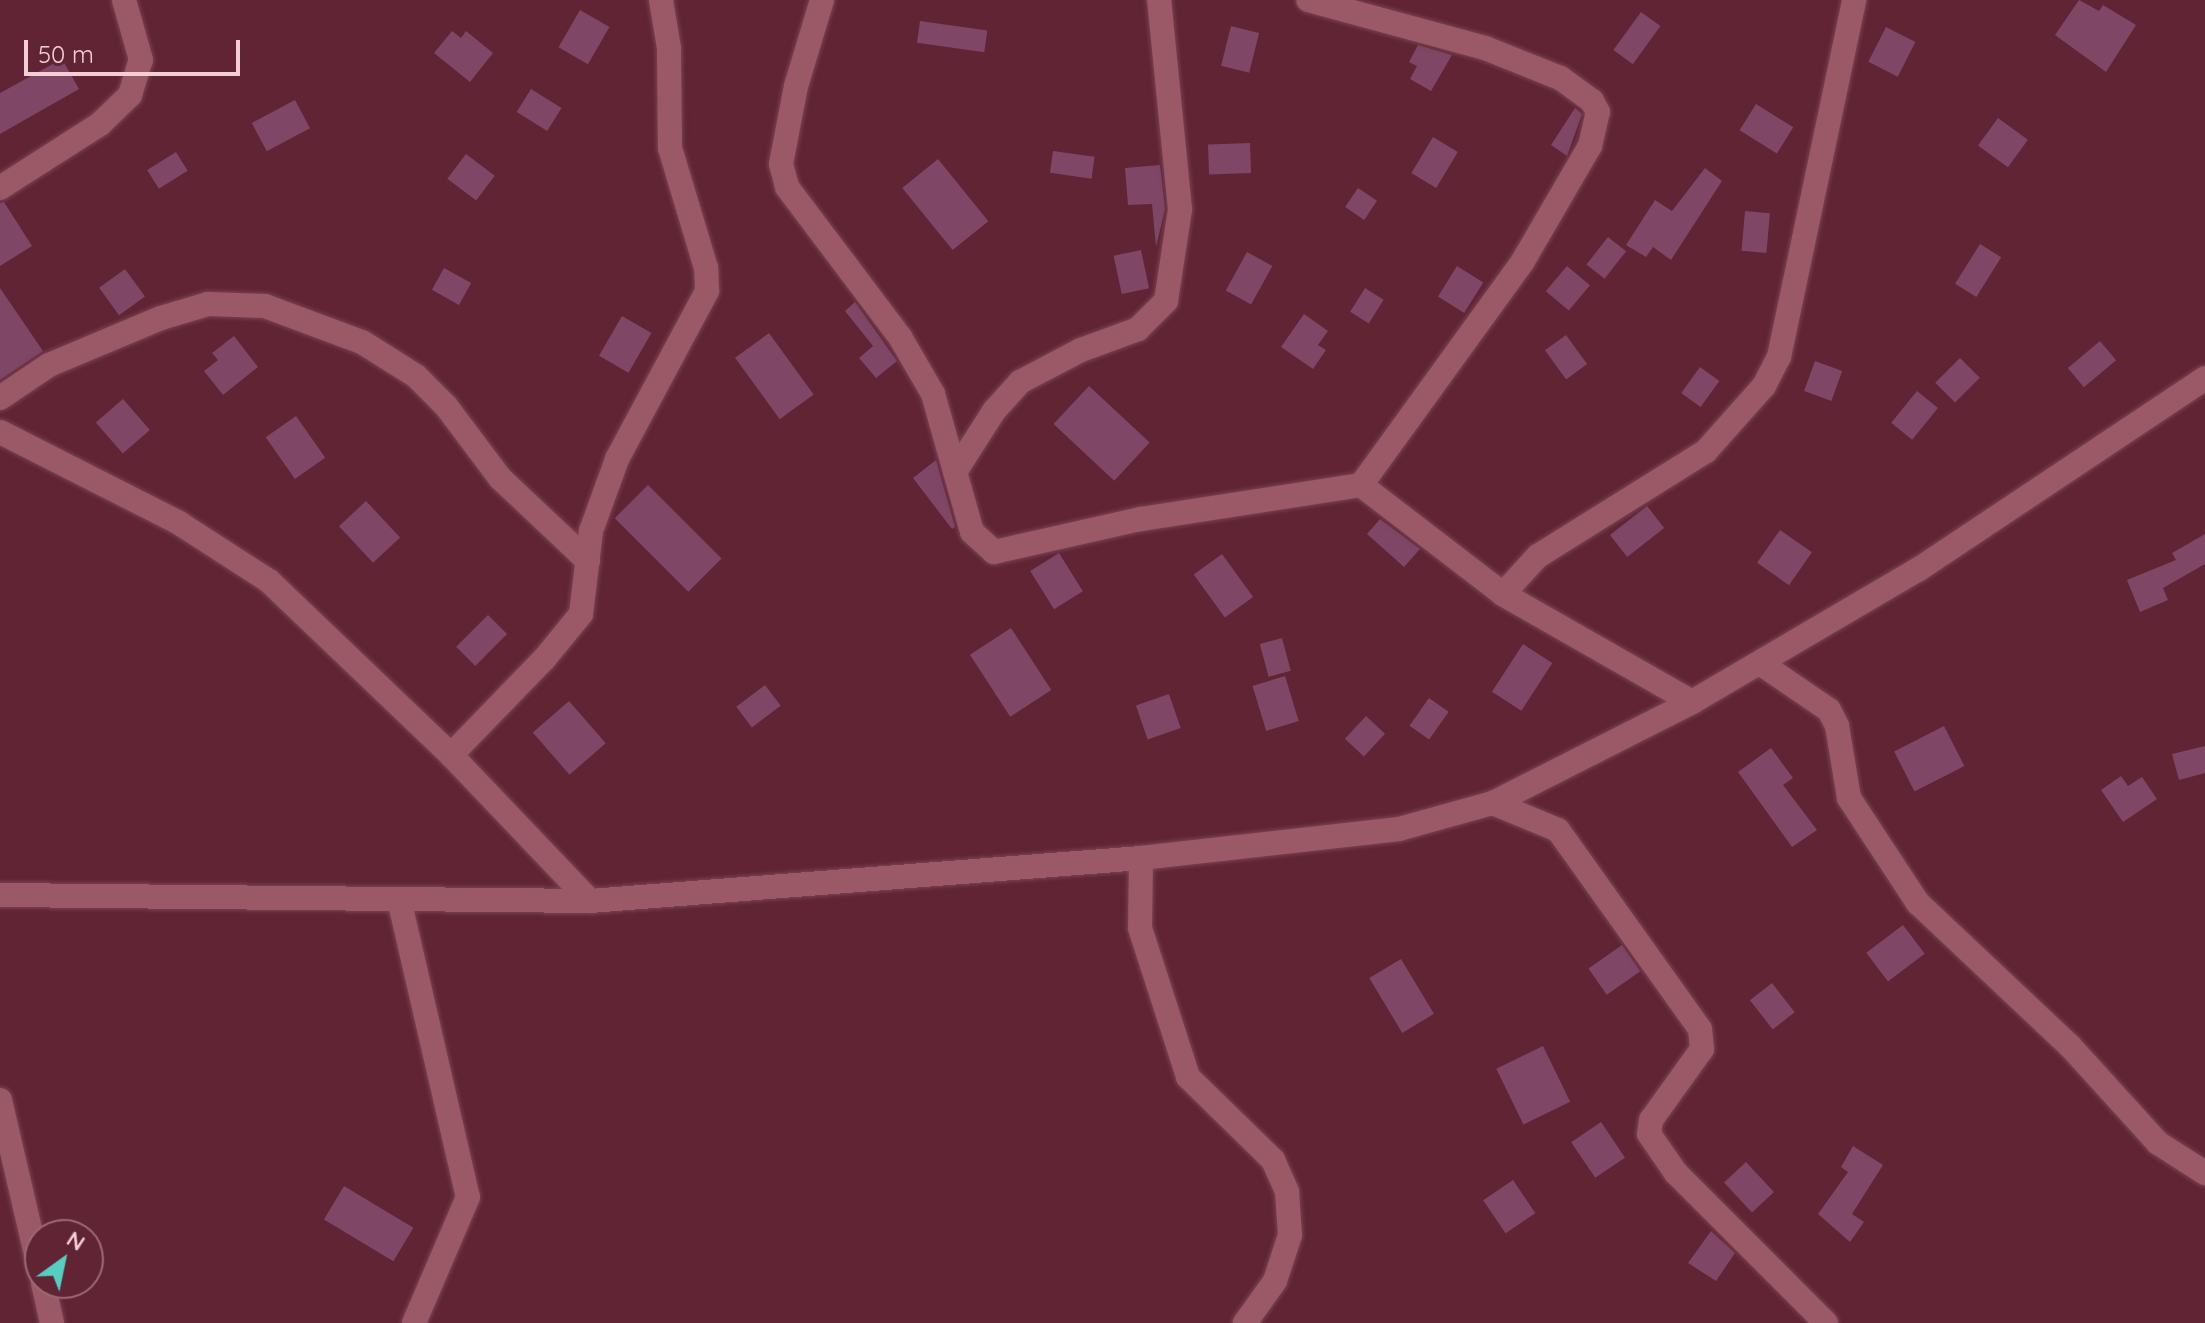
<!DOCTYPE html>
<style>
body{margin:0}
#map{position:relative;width:2205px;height:1323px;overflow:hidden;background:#602434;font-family:Quicksand,sans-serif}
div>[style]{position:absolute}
.building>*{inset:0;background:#7f4666;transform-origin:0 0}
.roads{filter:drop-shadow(0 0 2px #784354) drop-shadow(0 0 2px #784354)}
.minor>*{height:24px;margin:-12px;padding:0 12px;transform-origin:12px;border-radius:12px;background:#9b5967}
span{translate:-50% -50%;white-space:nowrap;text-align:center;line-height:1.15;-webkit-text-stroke:8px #602434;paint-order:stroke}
.north{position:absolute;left:24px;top:1219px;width:80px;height:80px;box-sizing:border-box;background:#602434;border:2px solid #9c6874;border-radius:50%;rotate:33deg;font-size:22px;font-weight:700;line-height:32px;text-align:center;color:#f5ced5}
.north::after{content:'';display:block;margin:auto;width:28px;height:36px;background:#57cec2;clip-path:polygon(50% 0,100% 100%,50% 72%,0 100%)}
.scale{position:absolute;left:24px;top:40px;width:216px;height:36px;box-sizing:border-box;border:4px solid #f5ced5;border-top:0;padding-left:10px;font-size:24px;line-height:28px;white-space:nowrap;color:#f5ced5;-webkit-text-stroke:6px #602434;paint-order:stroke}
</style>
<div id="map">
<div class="building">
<div style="clip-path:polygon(2079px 0,2099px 11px,2103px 5px,2136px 25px,2106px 72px,2055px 35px)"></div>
<div style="left:580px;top:10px;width:34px;height:43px;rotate:30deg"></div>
<div style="left:1641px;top:12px;width:24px;height:47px;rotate:36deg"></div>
<div style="left:920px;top:21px;width:68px;height:22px;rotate:8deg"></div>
<div style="left:1231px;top:26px;width:29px;height:41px;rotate:14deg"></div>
<div style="left:1886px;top:27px;width:33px;height:39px;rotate:27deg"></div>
<div style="clip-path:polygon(452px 31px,461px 38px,466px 31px,493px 53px,470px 82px,434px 53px)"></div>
<div style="clip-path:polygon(1418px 45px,1452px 55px,1431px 91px,1410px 79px,1417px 66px,1409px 62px)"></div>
<div style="clip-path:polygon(62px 59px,79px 89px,0 134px,0 93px)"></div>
<div style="left:531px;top:89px;width:36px;height:27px;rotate:32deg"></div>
<div style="left:295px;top:100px;width:32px;height:49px;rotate:62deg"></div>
<div style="left:1756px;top:104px;width:44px;height:31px;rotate:32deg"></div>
<div style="clip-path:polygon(1575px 108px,1582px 114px,1567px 156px,1551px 145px)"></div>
<div style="left:1998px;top:118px;width:37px;height:34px;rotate:36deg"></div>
<div style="left:1433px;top:137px;width:29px;height:42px;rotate:31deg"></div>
<div style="left:1250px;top:143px;width:30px;height:42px;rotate:88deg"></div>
<div style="left:1053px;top:151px;width:42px;height:22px;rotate:8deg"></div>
<div style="left:176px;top:152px;width:22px;height:34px;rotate:58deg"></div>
<div style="left:466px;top:154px;width:36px;height:31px;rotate:37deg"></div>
<div style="left:938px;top:159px;width:80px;height:46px;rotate:51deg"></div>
<div style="clip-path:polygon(1160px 165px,1165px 209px,1156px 247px,1152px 204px,1128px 205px,1125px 168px)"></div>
<div style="clip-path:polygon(1705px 168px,1722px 181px,1671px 260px,1653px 247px,1646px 257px,1626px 245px,1655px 200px,1672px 211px)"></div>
<div style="left:1358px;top:188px;width:23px;height:23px;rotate:34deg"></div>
<div style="clip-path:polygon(4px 202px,32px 246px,0 266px,0 203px)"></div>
<div style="left:1745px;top:211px;width:25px;height:40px;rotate:5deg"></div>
<div style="left:1608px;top:237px;width:23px;height:35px;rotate:38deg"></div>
<div style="left:1980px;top:244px;width:25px;height:47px;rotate:32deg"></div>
<div style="left:1141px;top:250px;width:39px;height:28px;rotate:78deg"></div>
<div style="left:1247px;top:252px;width:29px;height:44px;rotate:29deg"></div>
<div style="left:1457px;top:266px;width:31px;height:36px;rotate:32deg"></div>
<div style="left:1567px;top:266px;width:30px;height:33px;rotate:40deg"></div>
<div style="left:444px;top:268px;width:31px;height:25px;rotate:29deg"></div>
<div style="left:125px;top:269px;width:34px;height:32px;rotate:54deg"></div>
<div style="clip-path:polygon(0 288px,43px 351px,0 380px)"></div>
<div style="left:1365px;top:288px;width:22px;height:28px;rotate:32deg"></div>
<div style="clip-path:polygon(855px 302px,897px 361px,876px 378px,859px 358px,873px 346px,845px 311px)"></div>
<div style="clip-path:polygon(1304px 314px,1328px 331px,1318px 345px,1326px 350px,1313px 369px,1281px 347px)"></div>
<div style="left:622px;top:316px;width:34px;height:46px;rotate:30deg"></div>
<div style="left:769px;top:333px;width:76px;height:42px;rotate:54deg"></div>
<div style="left:1566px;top:335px;width:36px;height:26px;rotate:54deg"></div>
<div style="clip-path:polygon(234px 336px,258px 367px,223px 395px,204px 371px,218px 360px,212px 353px)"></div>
<div style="left:2100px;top:341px;width:25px;height:42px;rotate:50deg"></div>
<div style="left:1960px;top:358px;width:28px;height:35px;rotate:45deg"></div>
<div style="left:1815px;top:361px;width:29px;height:32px;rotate:20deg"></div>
<div style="left:1700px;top:367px;width:24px;height:32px;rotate:36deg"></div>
<div style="left:1089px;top:386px;width:83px;height:52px;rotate:43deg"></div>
<div style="left:1917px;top:391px;width:27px;height:41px;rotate:39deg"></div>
<div style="left:123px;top:399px;width:41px;height:36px;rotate:49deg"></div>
<div style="left:296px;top:416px;width:51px;height:37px;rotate:55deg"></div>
<div style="clip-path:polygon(936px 460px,955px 527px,952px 529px,913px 478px)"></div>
<div style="left:648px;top:485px;width:104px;height:47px;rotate:45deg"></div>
<div style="left:366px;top:501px;width:50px;height:37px;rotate:47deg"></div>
<div style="left:1647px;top:506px;width:28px;height:47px;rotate:52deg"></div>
<div style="clip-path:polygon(1380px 519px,1420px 549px,1404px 567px,1367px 534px)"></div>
<div style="left:1780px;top:530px;width:39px;height:40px;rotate:35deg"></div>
<div style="clip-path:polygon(2205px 534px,2205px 564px,2163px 588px,2168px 600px,2140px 612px,2127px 580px,2176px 560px,2172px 553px)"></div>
<div style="left:1059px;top:553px;width:45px;height:34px;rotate:58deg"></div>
<div style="left:1222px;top:554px;width:53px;height:35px;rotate:54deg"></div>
<div style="left:488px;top:615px;width:27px;height:45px;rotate:45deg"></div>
<div style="left:1011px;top:628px;width:74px;height:49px;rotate:57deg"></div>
<div style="left:1282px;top:638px;width:34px;height:23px;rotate:75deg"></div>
<div style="left:1523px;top:644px;width:35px;height:57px;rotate:33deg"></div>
<div style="left:1285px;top:676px;width:47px;height:34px;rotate:73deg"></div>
<div style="left:765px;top:685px;width:26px;height:36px;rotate:53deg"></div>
<div style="left:1169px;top:694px;width:36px;height:35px;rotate:71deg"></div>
<div style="left:1429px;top:698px;width:24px;height:34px;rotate:35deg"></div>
<div style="left:569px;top:701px;width:56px;height:48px;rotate:49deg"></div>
<div style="left:1366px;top:716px;width:26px;height:31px;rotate:43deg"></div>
<div style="left:1944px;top:726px;width:45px;height:56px;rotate:63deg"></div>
<div style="clip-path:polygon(2205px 746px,2205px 773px,2179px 780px,2172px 754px)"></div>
<div style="clip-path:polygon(1771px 748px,1793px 778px,1783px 785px,1817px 830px,1792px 847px,1738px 772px)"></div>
<div style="clip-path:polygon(2121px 776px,2128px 786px,2142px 777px,2157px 799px,2123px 822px,2101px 790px)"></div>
<div style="left:1903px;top:925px;width:36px;height:46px;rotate:53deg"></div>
<div style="left:1622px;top:945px;width:32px;height:41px;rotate:55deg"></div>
<div style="left:1401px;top:959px;width:64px;height:37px;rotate:59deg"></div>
<div style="left:1772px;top:983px;width:37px;height:28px;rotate:52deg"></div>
<div style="left:1543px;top:1046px;width:62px;height:52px;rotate:64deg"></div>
<div style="left:1601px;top:1122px;width:43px;height:36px;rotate:56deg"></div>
<div style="clip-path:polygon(1853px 1146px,1883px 1165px,1852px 1214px,1864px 1222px,1850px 1242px,1818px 1214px,1848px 1172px,1841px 1167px)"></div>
<div style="left:1746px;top:1162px;width:41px;height:30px;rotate:47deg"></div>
<div style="left:1513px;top:1180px;width:40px;height:36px;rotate:56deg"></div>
<div style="left:344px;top:1186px;width:81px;height:39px;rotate:31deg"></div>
<div style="clip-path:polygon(1711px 1231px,1735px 1253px,1716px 1281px,1688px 1263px)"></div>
</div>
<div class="roads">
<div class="minor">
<div style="left:822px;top:0;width:90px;rotate:106.8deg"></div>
<div style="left:796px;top:86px;width:79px;rotate:100.9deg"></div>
<div style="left:781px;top:164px;width:24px;rotate:75deg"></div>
<div style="left:787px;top:187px;width:188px;rotate:53deg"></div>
<div style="left:900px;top:337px;width:66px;rotate:59.9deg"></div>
<div style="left:933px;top:394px;width:143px;rotate:74.2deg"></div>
<div style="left:972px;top:532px;width:30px;rotate:42deg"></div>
<div style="left:994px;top:552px;width:151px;rotate:-12.7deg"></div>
<div style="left:1141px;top:519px;width:223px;rotate:-8.8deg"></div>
<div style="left:1361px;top:485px;width:276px;rotate:-54.1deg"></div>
<div style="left:1523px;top:261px;width:133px;rotate:-59.8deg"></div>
<div style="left:1590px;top:146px;width:35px;rotate:-77deg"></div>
<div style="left:1598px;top:112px;width:13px;rotate:-119deg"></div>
<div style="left:1592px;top:101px;width:39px;rotate:-144deg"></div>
<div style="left:1560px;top:78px;width:81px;rotate:-158.2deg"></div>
<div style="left:1485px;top:48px;width:183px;rotate:-164.8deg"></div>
<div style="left:0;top:188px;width:119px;rotate:-32.6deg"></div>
<div style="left:100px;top:124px;width:42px;rotate:-44deg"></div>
<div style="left:130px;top:95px;width:37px;rotate:-73deg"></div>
<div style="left:141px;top:60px;width:62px;rotate:-105.8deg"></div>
<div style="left:0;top:398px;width:59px;rotate:-34deg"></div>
<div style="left:49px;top:365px;width:121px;rotate:-22.8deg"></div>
<div style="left:161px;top:318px;width:49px;rotate:-16.6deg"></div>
<div style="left:208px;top:304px;width:57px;rotate:2deg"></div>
<div style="left:265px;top:306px;width:103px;rotate:20.4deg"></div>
<div style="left:362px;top:342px;width:64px;rotate:32.2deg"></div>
<div style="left:416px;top:376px;width:42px;rotate:45deg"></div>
<div style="left:446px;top:406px;width:90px;rotate:53.1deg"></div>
<div style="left:500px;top:478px;width:121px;rotate:43.3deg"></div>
<div style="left:0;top:432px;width:201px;rotate:26.9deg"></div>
<div style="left:179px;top:523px;width:107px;rotate:32.8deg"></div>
<div style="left:269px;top:581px;width:252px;rotate:43.7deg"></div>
<div style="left:451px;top:755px;width:202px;rotate:46.4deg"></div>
<div style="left:955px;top:472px;width:72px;rotate:-57.4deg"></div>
<div style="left:994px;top:411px;width:39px;rotate:-48deg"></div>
<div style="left:1020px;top:382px;width:69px;rotate:-27.7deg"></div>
<div style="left:1081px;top:350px;width:61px;rotate:-20.2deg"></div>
<div style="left:1138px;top:329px;width:40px;rotate:-45deg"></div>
<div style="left:1166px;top:301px;width:93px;rotate:-81.3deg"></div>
<div style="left:1180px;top:209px;width:210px;rotate:-95.7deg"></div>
<div style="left:1361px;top:485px;width:179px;rotate:37.5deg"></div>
<div style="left:1760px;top:663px;width:83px;rotate:34.3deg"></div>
<div style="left:1829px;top:710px;width:18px;rotate:63deg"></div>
<div style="left:1837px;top:726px;width:73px;rotate:80.5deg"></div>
<div style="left:1849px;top:798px;width:126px;rotate:56.7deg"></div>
<div style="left:1918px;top:903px;width:209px;rotate:43.3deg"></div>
<div style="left:2070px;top:1046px;width:131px;rotate:47.8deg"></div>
<div style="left:2158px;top:1143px;width:56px;rotate:32.6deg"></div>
<div style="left:1692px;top:702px;width:218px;rotate:-150.3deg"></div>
<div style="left:1503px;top:594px;width:52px;rotate:-47.4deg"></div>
<div style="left:1538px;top:556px;width:198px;rotate:-32deg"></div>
<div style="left:1706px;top:451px;width:87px;rotate:-48.3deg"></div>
<div style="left:1764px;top:386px;width:33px;rotate:-63deg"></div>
<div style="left:1779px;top:357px;width:365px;rotate:-78.1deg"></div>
<div style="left:451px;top:755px;width:135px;rotate:-45.9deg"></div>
<div style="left:545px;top:658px;width:57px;rotate:-50.7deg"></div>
<div style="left:581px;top:614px;width:84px;rotate:-83.1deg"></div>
<div style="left:591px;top:531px;width:77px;rotate:-70.1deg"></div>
<div style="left:617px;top:459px;width:191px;rotate:-61.8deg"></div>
<div style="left:707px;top:291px;width:23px;rotate:-92deg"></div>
<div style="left:706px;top:268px;width:125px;rotate:-106.7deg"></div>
<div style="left:670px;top:148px;width:100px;rotate:-90.6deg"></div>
<div style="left:669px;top:48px;width:49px;rotate:-99.5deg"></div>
<div style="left:1493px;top:803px;width:70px;rotate:22.6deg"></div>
<div style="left:1558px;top:830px;width:244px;rotate:54.5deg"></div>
<div style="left:1700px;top:1029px;width:20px;rotate:84deg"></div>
<div style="left:1702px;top:1049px;width:87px;rotate:125.7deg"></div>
<div style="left:1651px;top:1120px;width:14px;rotate:98deg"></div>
<div style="left:1649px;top:1134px;width:47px;rotate:55.3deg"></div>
<div style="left:1676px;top:1173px;width:212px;rotate:45deg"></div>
<div style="left:1141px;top:858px;width:70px;rotate:90.8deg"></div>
<div style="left:1140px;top:928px;width:157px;rotate:72.1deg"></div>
<div style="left:1188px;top:1077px;width:119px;rotate:44.3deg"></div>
<div style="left:1273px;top:1160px;width:35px;rotate:66deg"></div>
<div style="left:1287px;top:1192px;width:43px;rotate:86deg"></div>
<div style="left:1290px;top:1235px;width:48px;rotate:108.1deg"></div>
<div style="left:1275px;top:1281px;width:52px;rotate:125.5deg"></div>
<div style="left:0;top:895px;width:590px;rotate:0.58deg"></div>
<div style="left:590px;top:901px;width:553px;rotate:-4.46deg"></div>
<div style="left:1141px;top:858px;width:260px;rotate:-6.4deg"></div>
<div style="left:1399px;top:829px;width:98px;rotate:-15.5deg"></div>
<div style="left:1493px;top:803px;width:223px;rotate:-26.9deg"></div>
<div style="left:1692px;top:702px;width:263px;rotate:-30.4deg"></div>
<div style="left:1919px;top:569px;width:344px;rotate:-33.7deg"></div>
<div style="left:399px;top:899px;width:306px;rotate:77deg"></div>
<div style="left:468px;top:1197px;width:137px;rotate:113.2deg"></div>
<div style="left:0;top:1100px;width:177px;rotate:76.9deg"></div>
<div style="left:43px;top:1283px;width:41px;rotate:77.3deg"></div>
</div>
</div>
<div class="north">N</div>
<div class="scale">50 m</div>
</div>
